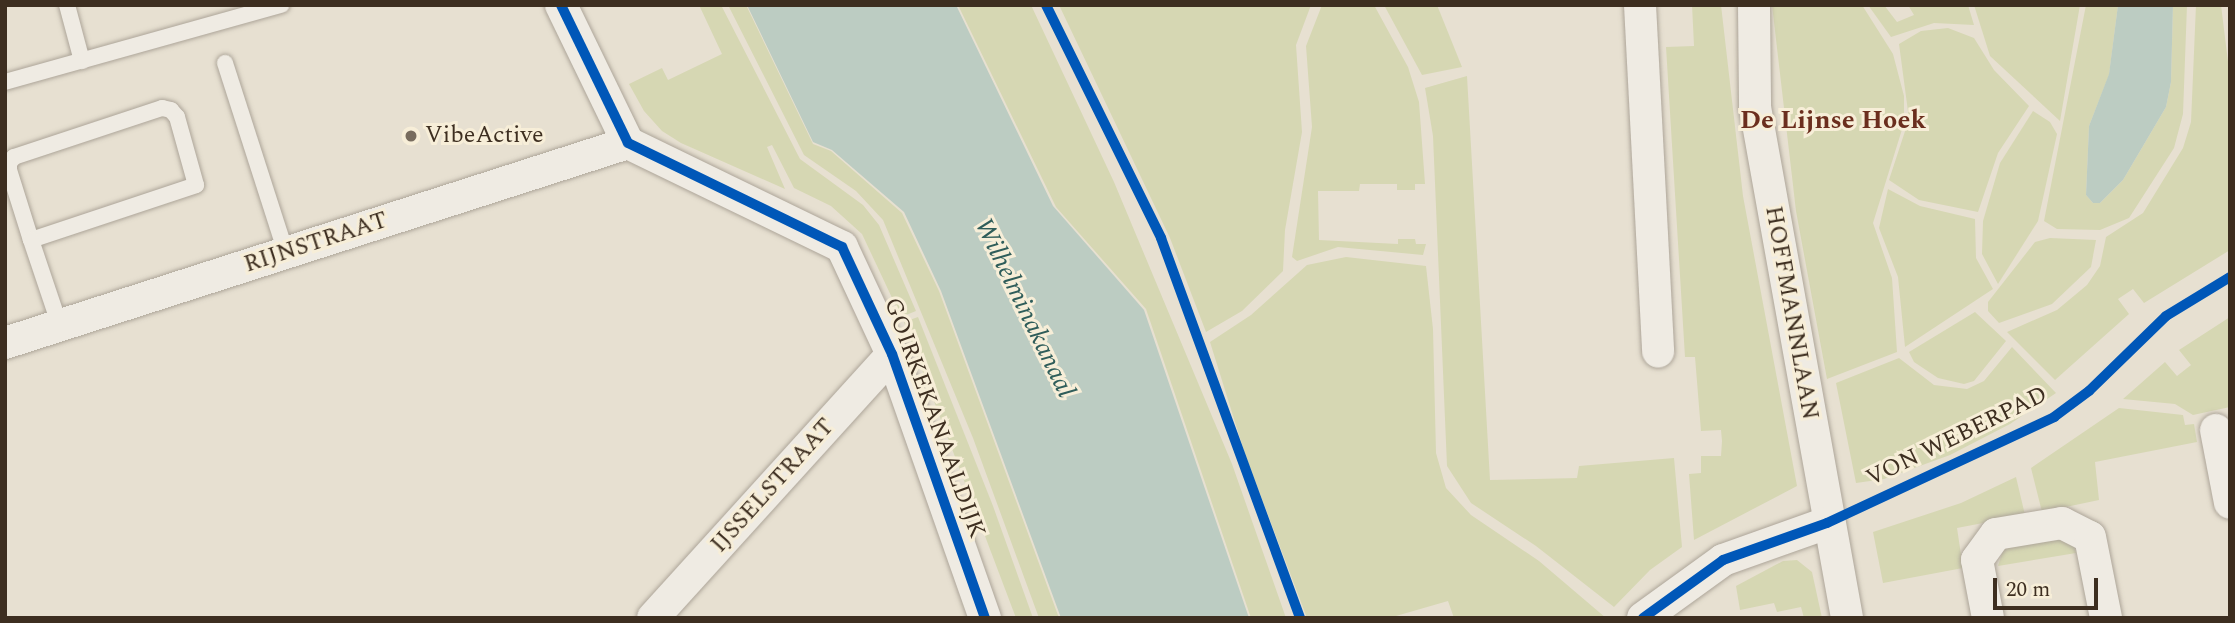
<!DOCTYPE html>
<html>
<head>
<meta charset="utf-8">
<style>
	body { margin:0 }
	#map { position:relative; width:2235px; height:623px; overflow:hidden; background:#e7e0d1; font-family:Spectral,serif }
	div>[style] { position:absolute }
	.green>* { inset:0; background:#d6d7b3 }
	.water>* { inset:0; background:#bcccc2 }
	.roads { filter:drop-shadow(0 0 2px #ada599) drop-shadow(0 0 2px #ada599) }
	.lane>* { height:16px; margin:-8px; padding:0 8px; transform-origin:8px; border-radius:8px; background:#efebe3 }
	.street>* { height:32px; margin:-16px; padding:0 16px; transform-origin:16px; border-radius:16px; background:#efebe3 }
	.cycleway>* { height:10px; margin:-5px; padding:0 5px; transform-origin:5px; border-radius:5px; background:#0057b8 }
	.dots>* { width:19px; height:19px; translate:-50% -50%; box-sizing:border-box; border:4px solid #f7eed8; border-radius:50% }
	span { translate:-50% -50%; white-space:nowrap; text-align:center; line-height:1.15; -webkit-text-stroke:6px #f7eed8; paint-order:stroke }
	.poi-label { font-size:24px; color:#3d2e20 }
	.left { translate:0 -50%; text-align:left }
	.street-label { font-size:24px; color:#3d2e20 }
	.neighbourhood-label { font-size:26px; color:#6b2e1e; font-weight:700 }
	.water-label { font-size:26px; color:#2f5d5a; font-style:italic }
	.frame { position:absolute; inset:0; border:7px solid #3d2e20; pointer-events:none }
	.scale { position:absolute; left:1993px; top:578px; width:105px; height:32px; box-sizing:border-box; border:4px solid #3d2e20; border-top:0; padding-left:9px; font-size:21px; line-height:24px; white-space:nowrap; color:#3d2e20; -webkit-text-stroke:5px #f7eed8; paint-order:stroke }
</style>
</head>
<body>
<div id="map">
	<div class="green">
		<i style="clip-path:polygon(699px 5px,721px 5px,800px 159px,863px 205px,879px 225px,916px 311px,901px 317px,862px 234px,831px 206px,794px 188px,772px 145px,767px 147px,785px 189px,681px 143px,662px 131px,644px 111px,629px 84px,662px 68px,668px 80px,722px 54px)"></i>
		<i style="clip-path:polygon(728px 5px,746px 5px,813px 144px,831px 151px,902px 213px,939px 291px,1059px 618px,1039px 618px,973px 438px,883px 220px,856px 191px,804px 155px)"></i>
		<i style="clip-path:polygon(958px 5px,1031px 5px,1114px 182px,1232px 464px,1286px 618px,1251px 618px,1146px 309px,1056px 207px)"></i>
		<i style="clip-path:polygon(1059px 5px,1311px 5px,1296px 45px,1302px 132px,1285px 230px,1283px 271px,1242px 311px,1206px 332px,1170px 238px)"></i>
		<i style="clip-path:polygon(1322px 5px,1374px 5px,1408px 67px,1419px 102px,1425px 184px,1415px 184px,1415px 190px,1397px 190px,1397px 184px,1360px 184px,1359px 191px,1318px 191px,1319px 240px,1398px 244px,1398px 239px,1415px 239px,1416px 244px,1426px 244px,1423px 255px,1338px 247px,1297px 261px,1292px 257px,1312px 127px,1306px 46px)"></i>
		<i style="clip-path:polygon(1384px 5px,1437px 5px,1462px 67px,1422px 75px)"></i>
		<i style="clip-path:polygon(1692px 5px,1721px 5px,1743px 196px,1797px 486px,1694px 540px,1689px 474px,1701px 473px,1701px 456px,1721px 456px,1722px 441px,1721px 430px,1701px 431px,1695px 357px,1685px 357px,1666px 47px,1694px 46px)"></i>
		<i style="clip-path:polygon(1772px 5px,1862px 5px,1893px 54px,1904px 96px,1904px 123px,1873px 223px,1892px 278px,1897px 352px,1827px 379px,1796px 211px)"></i>
		<i style="clip-path:polygon(1868px 5px,1884px 5px,1897px 22px,1914px 15px,1908px 5px,1968px 5px,1974px 25px,1934px 23px,1891px 37px)"></i>
		<i style="clip-path:polygon(1974px 5px,2080px 5px,2060px 121px,1990px 56px)"></i>
		<i style="clip-path:polygon(2086px 5px,2118px 5px,2109px 75px,2089px 126px,2086px 195px,2093px 203px,2100px 203px,2123px 180px,2166px 107px,2171px 82px,2173px 5px,2187px 5px,2183px 114px,2174px 148px,2129px 218px,2100px 230px,2057px 229px,2044px 221px)"></i>
		<i style="clip-path:polygon(2196px 5px,2221px 5px,2230px 78px,2230px 250px,2144px 303px,2133px 289px,2118px 299px,2129px 314px,2055px 380px,2007px 332px,2057px 310px,2087px 285px,2100px 266px,2106px 237px,2143px 213px,2183px 148px,2191px 122px)"></i>
		<i style="clip-path:polygon(1948px 28px,1974px 38px,1994px 70px,2029px 106px,1998px 153px,1978px 212px,1919px 200px,1889px 180px,1909px 119px,1899px 44px,1921px 31px)"></i>
		<i style="clip-path:polygon(1467px 76px,1490px 480px,1577px 478px,1579px 466px,1674px 458px,1682px 547px,1650px 570px,1614px 607px,1536px 546px,1471px 503px,1447px 466px,1433px 136px,1425px 88px)"></i>
		<i style="clip-path:polygon(2033px 111px,2050px 122px,2057px 134px,2038px 221px,1998px 284px,1982px 254px,1983px 221px,2000px 163px)"></i>
		<i style="clip-path:polygon(1888px 189px,1920px 206px,1975px 219px,1976px 258px,1993px 289px,1905px 347px,1898px 277px,1879px 228px)"></i>
		<i style="clip-path:polygon(2050px 238px,2096px 240px,2091px 267px,2052px 304px,1999px 323px,1988px 311px,1988px 302px,2035px 242px)"></i>
		<i style="clip-path:polygon(1346px 257px,1426px 266px,1433px 329px,1436px 453px,1446px 488px,1471px 515px,1539px 561px,1606px 618px,1454px 618px,1448px 601px,1389px 618px,1307px 618px,1245px 454px,1210px 342px,1251px 315px,1307px 265px)"></i>
		<i style="clip-path:polygon(1975px 312px,2006px 341px,1974px 381px,1964px 384px,1938px 378px,1914px 362px,1909px 352px)"></i>
		<i style="clip-path:polygon(918px 317px,993px 506px,1033px 618px,1016px 618px,904px 322px)"></i>
		<i style="clip-path:polygon(2230px 317px,2230px 407px,2193px 415px,2175px 404px,2123px 399px,2165px 362px,2177px 376px,2191px 365px,2179px 350px)"></i>
		<i style="clip-path:polygon(2012px 347px,2056px 393px,2010px 424px,1950px 455px,1884px 479px,1856px 483px,1836px 383px,1899px 358px,1934px 385px,1967px 389px,1984px 381px)"></i>
		<i style="clip-path:polygon(2119px 408px,2183px 415px,2185px 425px,2194px 424px,2197px 442px,2095px 462px,2099px 500px,2042px 512px,2031px 468px)"></i>
		<i style="clip-path:polygon(2016px 477px,2025px 515px,1957px 528px,1963px 568px,1883px 583px,1873px 532px,1961px 503px)"></i>
		<i style="clip-path:polygon(2056px 536px,2073px 543px,2076px 553px,1998px 566px,2004px 547px)"></i>
		<i style="clip-path:polygon(1797px 560px,1812px 572px,1822px 618px,1804px 618px,1801px 607px,1777px 612px,1774px 603px,1740px 610px,1736px 586px,1783px 561px)"></i>
	</div>
	<div class="water">
		<i style="clip-path:polygon(747px 5px,956px 5px,1053px 206px,1144px 310px,1249px 618px,1061px 618px,941px 291px,904px 212px,832px 150px,813px 142px)"></i>
		<i style="clip-path:polygon(2118px 5px,2173px 5px,2171px 82px,2166px 107px,2123px 180px,2100px 203px,2093px 203px,2086px 195px,2089px 126px,2109px 74px)"></i>
	</div>
	<div class="roads">
		<div class="lane">
			<i style="left:67px;top:5px;width:58px;rotate:75deg"></i>
			<i style="left:225px;top:63px;width:200px;rotate:72.2deg"></i>
			<i style="left:5px;top:82px;width:287px;rotate:-15.6deg"></i>
			<i style="left:31px;top:240px;width:174px;rotate:-18.4deg"></i>
			<i style="left:196px;top:185px;width:71px;rotate:-105.6deg"></i>
			<i style="left:177px;top:117px;width:9px;rotate:-131deg"></i>
			<i style="left:171px;top:110px;width:9px;rotate:-167deg"></i>
			<i style="left:162px;top:108px;width:156px;rotate:161.7deg"></i>
			<i style="left:14px;top:157px;width:8px;rotate:130deg"></i>
			<i style="left:9px;top:163px;width:7px;rotate:90deg"></i>
			<i style="left:9px;top:170px;width:73px;rotate:72.6deg"></i>
			<i style="left:31px;top:240px;width:91px;rotate:71.4deg"></i>
		</div>
		<div class="street">
			<i style="left:561px;top:5px;width:153px;rotate:64.1deg"></i>
			<i style="left:628px;top:143px;width:238px;rotate:25.9deg"></i>
			<i style="left:842px;top:247px;width:118px;rotate:65deg"></i>
			<i style="left:892px;top:354px;width:280px;rotate:70.6deg"></i>
			<i style="left:1640px;top:5px;width:347px;rotate:87deg"></i>
			<i style="left:1754px;top:5px;width:102px;rotate:89.4deg"></i>
			<i style="left:1755px;top:107px;width:519px;rotate:79.79deg"></i>
			<i style="left:5px;top:343px;width:654px;rotate:-17.8deg"></i>
			<i style="left:2216px;top:430px;width:74px;rotate:79.1deg"></i>
			<i style="left:653px;top:618px;width:356px;rotate:-47.8deg"></i>
			<i style="left:1643px;top:618px;width:99px;rotate:-35.9deg"></i>
			<i style="left:1723px;top:560px;width:110px;rotate:-19.6deg"></i>
			<i style="left:1988px;top:618px;width:59px;rotate:-100.7deg"></i>
			<i style="left:1977px;top:560px;width:32px;rotate:-54deg"></i>
			<i style="left:1996px;top:534px;width:67px;rotate:-9.5deg"></i>
			<i style="left:2062px;top:523px;width:31px;rotate:27deg"></i>
			<i style="left:2090px;top:537px;width:83px;rotate:78.8deg"></i>
		</div>
	</div>
	<div class="cycleway">
		<i style="left:561px;top:5px;width:153px;rotate:64.1deg"></i>
		<i style="left:628px;top:143px;width:238px;rotate:25.9deg"></i>
		<i style="left:842px;top:247px;width:118px;rotate:65deg"></i>
		<i style="left:892px;top:354px;width:280px;rotate:70.6deg"></i>
		<i style="left:1046px;top:5px;width:260px;rotate:63.7deg"></i>
		<i style="left:1161px;top:238px;width:405px;rotate:69.9deg"></i>
		<i style="left:1643px;top:618px;width:99px;rotate:-35.9deg"></i>
		<i style="left:1723px;top:560px;width:110px;rotate:-19.6deg"></i>
		<i style="left:1827px;top:523px;width:251px;rotate:-25deg"></i>
		<i style="left:2054px;top:417px;width:44px;rotate:-36.6deg"></i>
		<i style="left:2089px;top:391px;width:107px;rotate:-44.2deg"></i>
		<i style="left:2166px;top:316px;width:75px;rotate:-31.4deg"></i>
	</div>
	<div class="dots">
		<i style="left:411px;top:136px;background:#786c5e"></i>
	</div>
	<div class="poi-label">
		<span class="left" style="left:425px;top:136px">VibeActive</span>
	</div>
	<div class="street-label">
		<span style="left:316px;top:243px;rotate:-18deg">RIJNSTRAAT</span>
		<span style="left:1791px;top:313px;rotate:80deg">HOFFMANNLAAN</span>
		<span style="left:934px;top:418px;rotate:70deg">GOIRKEKANAALDIJK</span>
		<span style="left:1957px;top:437px;rotate:-26deg">VON WEBERPAD</span>
		<span style="left:773px;top:486px;rotate:-48deg">IJSSELSTRAAT</span>
	</div>
	<div class="neighbourhood-label">
		<span style="left:1833px;top:121px">De Lijnse Hoek</span>
	</div>
	<div class="water-label">
		<span style="left:1024px;top:308px;rotate:64deg">Wilhelminakanaal</span>
	</div>
	<div class="frame"></div>
	<div class="scale">20 m</div>
</div>
</body>
</html>
